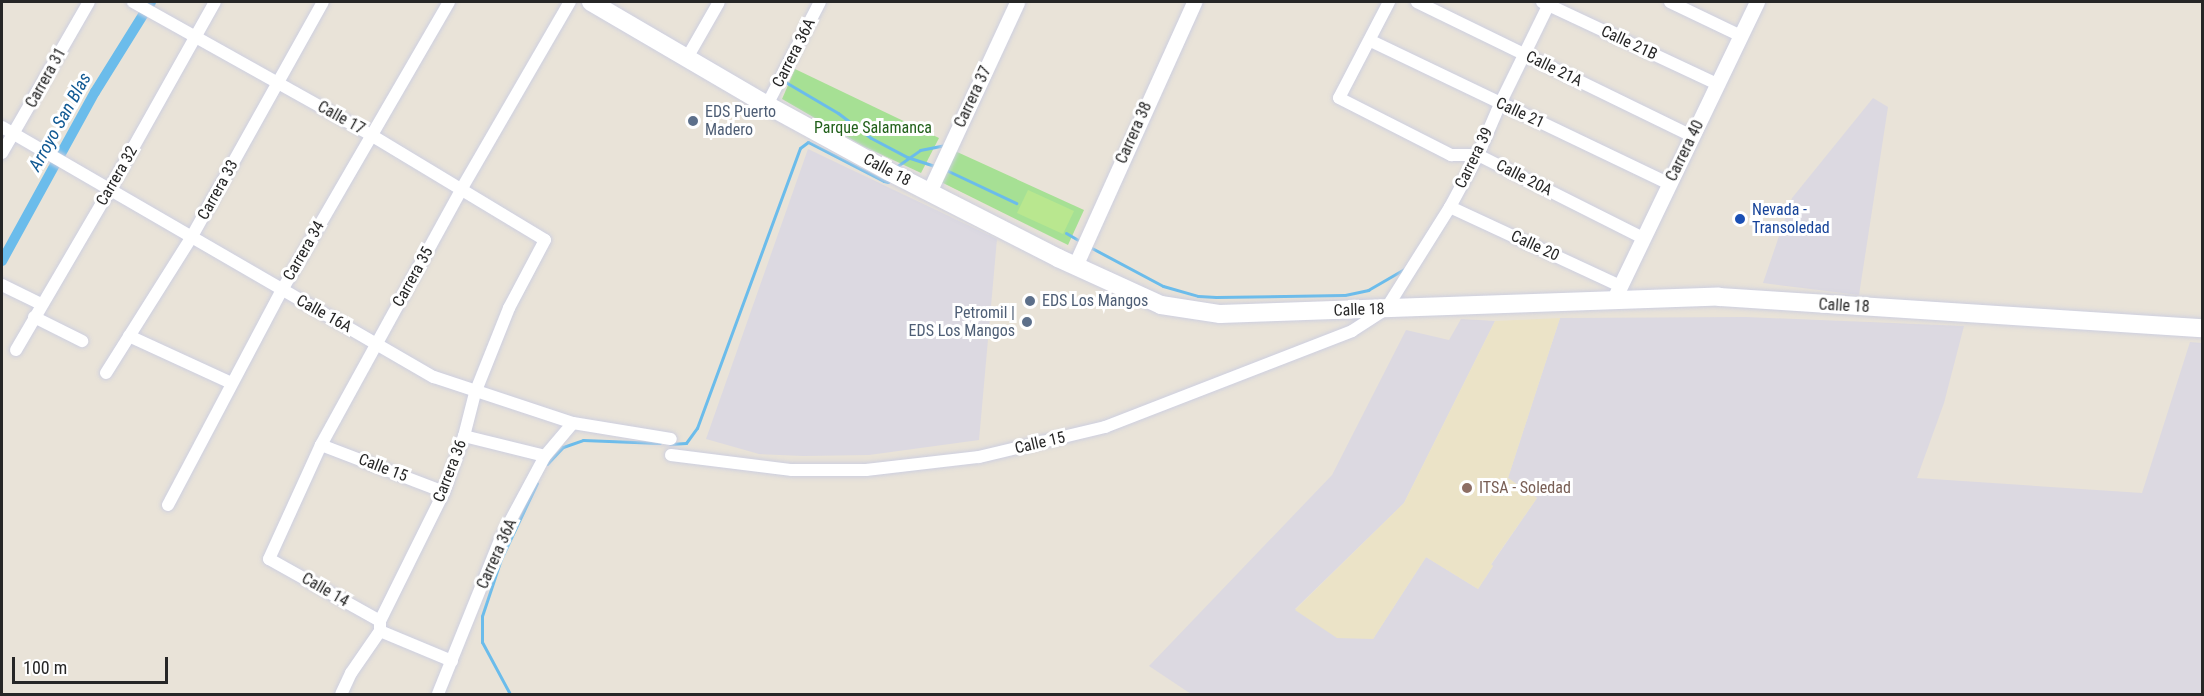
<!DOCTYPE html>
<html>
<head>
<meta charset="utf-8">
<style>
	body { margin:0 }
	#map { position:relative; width:2204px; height:696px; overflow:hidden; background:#e9e3d8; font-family:"Roboto Condensed",sans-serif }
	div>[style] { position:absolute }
	.industrial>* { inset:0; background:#dcd9e1 }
	.education>* { inset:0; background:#ebe3c7 }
	.green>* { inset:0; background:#a6e094 }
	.pitch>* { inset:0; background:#b9e78f }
	.stream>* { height:3px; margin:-1.5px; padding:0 1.5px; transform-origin:1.5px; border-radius:1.5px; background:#6bbceb }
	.canal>* { height:10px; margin:-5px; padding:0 5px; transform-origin:5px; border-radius:5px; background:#6bbceb }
	.roads { filter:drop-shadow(0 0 2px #cdcfe0) drop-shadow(0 0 2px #cdcfe0) }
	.minor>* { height:12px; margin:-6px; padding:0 6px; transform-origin:6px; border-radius:6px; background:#fff }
	.tertiary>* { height:15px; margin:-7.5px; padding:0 7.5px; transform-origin:7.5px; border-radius:7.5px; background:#fff }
	.secondary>* { height:18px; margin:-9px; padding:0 9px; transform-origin:9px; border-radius:9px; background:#fff }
	.dots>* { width:16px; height:16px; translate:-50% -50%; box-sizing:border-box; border:3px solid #fff; border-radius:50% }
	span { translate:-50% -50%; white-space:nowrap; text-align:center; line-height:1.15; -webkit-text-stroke:6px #fff; paint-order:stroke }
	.street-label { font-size:16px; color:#262626 }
	.service-label { font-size:16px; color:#4e5e75 }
	.left { translate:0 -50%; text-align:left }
	.right { translate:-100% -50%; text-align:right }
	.park-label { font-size:16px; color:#21601a }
	.transit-label { font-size:16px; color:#164399 }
	.education-label { font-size:16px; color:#785e54 }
	.water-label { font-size:18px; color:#0f5892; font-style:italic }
	.frame { position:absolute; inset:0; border:3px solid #262626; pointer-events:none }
	.scale { position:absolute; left:12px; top:657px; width:156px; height:27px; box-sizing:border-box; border:3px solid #262626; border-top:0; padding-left:8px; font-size:18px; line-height:21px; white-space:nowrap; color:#262626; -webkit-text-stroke:4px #fff; paint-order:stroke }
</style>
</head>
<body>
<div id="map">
	<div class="industrial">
		<i style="clip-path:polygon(1873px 98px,1888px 107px,1859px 295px,1763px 283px,1792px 198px)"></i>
		<i style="clip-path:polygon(808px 149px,997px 239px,979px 440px,869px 455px,803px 456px,759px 454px,706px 439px)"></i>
		<i style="clip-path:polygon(1746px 317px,1964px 326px,1944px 403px,1917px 478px,2142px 493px,2190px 342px,2202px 343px,2202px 694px,1191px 694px,1149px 666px,1332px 475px,1406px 330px,1449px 340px,1461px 319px,1495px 321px,1404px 503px,1295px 609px,1373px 639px,1426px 557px,1478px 589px,1493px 566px,1491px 565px,1537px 498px,1508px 478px,1560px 318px)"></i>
	</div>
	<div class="education">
		<i style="clip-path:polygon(1560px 318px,1508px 478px,1537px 498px,1491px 564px,1493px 566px,1478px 589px,1426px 557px,1373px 639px,1337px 638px,1295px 610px,1404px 503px,1495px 321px)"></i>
	</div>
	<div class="green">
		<i style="clip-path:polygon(795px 69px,939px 138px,921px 173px,863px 146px,782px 99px)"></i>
		<i style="clip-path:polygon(955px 151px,1084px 210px,1068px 245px,941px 182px)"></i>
	</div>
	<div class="pitch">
		<i style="clip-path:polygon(1028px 190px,1074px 211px,1063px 234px,1017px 213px)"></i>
	</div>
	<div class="stream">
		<i style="left:782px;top:80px;width:65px;rotate:30.5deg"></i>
		<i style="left:838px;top:113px;width:41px;rotate:37.1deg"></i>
		<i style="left:871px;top:138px;width:41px;rotate:27.8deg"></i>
		<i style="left:907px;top:157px;width:29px;rotate:18deg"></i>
		<i style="left:896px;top:167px;width:29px;rotate:-35deg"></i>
		<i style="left:920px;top:150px;width:26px;rotate:-11deg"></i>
		<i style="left:944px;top:169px;width:80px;rotate:25.3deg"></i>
		<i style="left:1066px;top:233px;width:16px;rotate:30deg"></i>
		<i style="left:1088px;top:246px;width:85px;rotate:28.1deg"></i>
		<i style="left:1163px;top:286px;width:36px;rotate:16deg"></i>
		<i style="left:1198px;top:296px;width:18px;rotate:3deg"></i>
		<i style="left:1216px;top:297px;width:129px;rotate:-0.9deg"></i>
		<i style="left:1345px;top:295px;width:24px;rotate:-12deg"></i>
		<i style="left:1368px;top:290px;width:44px;rotate:-30.1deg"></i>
		<i style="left:670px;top:444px;width:16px;rotate:-4deg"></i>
		<i style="left:686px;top:443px;width:19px;rotate:-54deg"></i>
		<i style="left:697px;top:428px;width:298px;rotate:-69.8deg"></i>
		<i style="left:800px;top:148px;width:10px;rotate:-37deg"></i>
		<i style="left:808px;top:142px;width:85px;rotate:27.2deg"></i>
		<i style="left:884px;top:181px;width:4px;rotate:14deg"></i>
		<i style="left:888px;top:182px;width:4px;rotate:-45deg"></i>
		<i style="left:547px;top:464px;width:23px;rotate:-47deg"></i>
		<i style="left:563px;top:447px;width:21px;rotate:-19deg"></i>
		<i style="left:583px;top:440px;width:77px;rotate:2.2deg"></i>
		<i style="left:510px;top:694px;width:59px;rotate:-118.3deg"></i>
		<i style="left:482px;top:642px;width:26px;rotate:-90deg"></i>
		<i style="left:482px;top:616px;width:60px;rotate:-71.6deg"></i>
		<i style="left:501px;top:559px;width:84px;rotate:-64.7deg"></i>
	</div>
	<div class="canal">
		<i style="left:2px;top:261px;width:193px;rotate:-61.2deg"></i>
		<i style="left:95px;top:92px;width:106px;rotate:-58.1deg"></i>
	</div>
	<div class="roads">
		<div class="minor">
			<i style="left:133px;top:2px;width:273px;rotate:29.2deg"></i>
			<i style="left:371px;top:135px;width:203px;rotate:31.1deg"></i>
			<i style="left:545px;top:240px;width:77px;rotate:117.9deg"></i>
			<i style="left:509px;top:308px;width:92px;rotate:111.8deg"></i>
			<i style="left:475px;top:393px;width:44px;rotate:104.3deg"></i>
			<i style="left:464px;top:436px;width:59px;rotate:109.7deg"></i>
			<i style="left:444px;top:492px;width:144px;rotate:116.4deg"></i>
			<i style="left:380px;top:621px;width:10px;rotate:90deg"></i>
			<i style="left:380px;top:631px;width:51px;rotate:124.6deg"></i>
			<i style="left:351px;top:673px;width:23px;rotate:115deg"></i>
			<i style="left:1389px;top:2px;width:108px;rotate:117.5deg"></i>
			<i style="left:1339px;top:98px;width:126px;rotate:27deg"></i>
			<i style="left:1451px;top:155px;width:27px"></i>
			<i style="left:1478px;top:155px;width:185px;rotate:26.7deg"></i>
			<i style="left:1417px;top:2px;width:306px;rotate:26deg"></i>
			<i style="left:1542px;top:2px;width:193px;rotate:25.1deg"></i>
			<i style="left:1670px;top:2px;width:79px;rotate:25.6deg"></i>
			<i style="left:1371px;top:41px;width:331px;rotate:25.6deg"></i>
			<i style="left:687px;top:58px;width:64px;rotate:-60.3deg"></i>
			<i style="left:767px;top:105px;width:116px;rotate:-62.8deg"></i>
			<i style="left:2px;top:127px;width:499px;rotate:30.1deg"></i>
			<i style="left:434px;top:377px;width:146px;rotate:18.3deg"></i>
			<i style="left:573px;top:423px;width:99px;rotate:9.3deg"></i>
			<i style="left:2px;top:153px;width:174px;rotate:-60.1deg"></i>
			<i style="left:1450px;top:207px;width:187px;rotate:24.9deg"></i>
			<i style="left:2px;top:285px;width:43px;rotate:26deg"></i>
			<i style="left:34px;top:317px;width:54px;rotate:26.6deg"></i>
			<i style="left:129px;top:336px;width:112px;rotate:24.7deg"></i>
			<i style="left:16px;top:350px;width:186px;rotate:-59.7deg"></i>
			<i style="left:110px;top:189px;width:214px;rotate:-60.7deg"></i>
			<i style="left:106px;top:373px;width:160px;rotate:-57.8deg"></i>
			<i style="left:191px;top:238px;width:270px;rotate:-60.8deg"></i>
			<i style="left:464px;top:436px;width:83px;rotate:13.9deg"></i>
			<i style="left:321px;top:445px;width:132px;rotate:20.9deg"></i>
			<i style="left:671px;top:455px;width:122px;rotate:7.1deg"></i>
			<i style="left:792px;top:470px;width:74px"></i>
			<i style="left:866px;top:470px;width:114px;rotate:-6.6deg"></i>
			<i style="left:979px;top:457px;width:130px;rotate:-13.4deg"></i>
			<i style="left:1105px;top:427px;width:265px;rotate:-21.2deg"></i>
			<i style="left:1352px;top:331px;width:40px;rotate:-32.9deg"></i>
			<i style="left:1386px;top:309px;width:120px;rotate:-57.9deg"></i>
			<i style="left:1450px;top:207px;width:59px;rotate:-61.7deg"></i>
			<i style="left:1478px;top:155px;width:56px;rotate:-66.7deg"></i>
			<i style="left:1500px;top:104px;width:114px;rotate:-63.9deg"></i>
			<i style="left:168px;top:505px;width:243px;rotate:-62.1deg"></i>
			<i style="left:282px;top:290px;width:333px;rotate:-59.9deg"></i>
			<i style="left:380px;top:621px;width:127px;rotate:-150.8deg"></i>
			<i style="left:269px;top:559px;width:125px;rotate:-65.5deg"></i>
			<i style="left:321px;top:445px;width:293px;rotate:-61.2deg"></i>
			<i style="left:462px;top:188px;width:215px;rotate:-59.9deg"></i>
			<i style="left:380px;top:631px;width:78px;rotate:22.6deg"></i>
			<i style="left:438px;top:694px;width:166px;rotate:-68.1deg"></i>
			<i style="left:500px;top:540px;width:95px;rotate:-61.8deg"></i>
			<i style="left:545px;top:456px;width:43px;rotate:-49.7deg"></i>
		</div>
		<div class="tertiary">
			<i style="left:929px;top:192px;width:209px;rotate:-65.1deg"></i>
			<i style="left:1075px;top:266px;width:290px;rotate:-65.7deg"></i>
			<i style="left:1613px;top:301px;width:332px;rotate:-64.3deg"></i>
		</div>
		<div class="secondary">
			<i style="left:591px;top:2px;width:204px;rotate:30.3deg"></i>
			<i style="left:767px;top:105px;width:138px;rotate:28.6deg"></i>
			<i style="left:888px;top:171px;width:191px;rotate:27.1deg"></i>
			<i style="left:1058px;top:258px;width:113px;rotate:24.5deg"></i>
			<i style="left:1161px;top:305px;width:60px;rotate:8.7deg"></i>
			<i style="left:1220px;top:314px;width:499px;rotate:-2deg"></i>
			<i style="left:1719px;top:297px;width:484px;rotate:3.7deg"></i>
		</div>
	</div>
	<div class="dots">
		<i style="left:693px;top:121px;background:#5c6f8a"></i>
		<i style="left:1740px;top:219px;background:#1a4fb4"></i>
		<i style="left:1030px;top:301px;background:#5c6f8a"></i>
		<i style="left:1027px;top:322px;background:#5c6f8a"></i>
		<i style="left:1467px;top:488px;background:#8d6e63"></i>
	</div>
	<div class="street-label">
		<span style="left:1629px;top:43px;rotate:25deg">Calle 21B</span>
		<span style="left:794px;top:53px;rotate:-63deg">Carrera 36A</span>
		<span style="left:1554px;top:69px;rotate:26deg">Calle 21A</span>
		<span style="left:46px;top:78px;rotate:-61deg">Carrera 31</span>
		<span style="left:973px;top:97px;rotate:-65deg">Carrera 37</span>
		<span style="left:1520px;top:113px;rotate:25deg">Calle 21</span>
		<span style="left:341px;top:118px;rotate:29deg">Calle 17</span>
		<span style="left:1134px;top:133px;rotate:-66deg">Carrera 38</span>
		<span style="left:1685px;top:151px;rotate:-64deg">Carrera 40</span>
		<span style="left:1474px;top:158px;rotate:-64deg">Carrera 39</span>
		<span style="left:887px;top:170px;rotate:28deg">Calle 18</span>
		<span style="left:117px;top:176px;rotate:-60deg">Carrera 32</span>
		<span style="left:1524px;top:178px;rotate:27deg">Calle 20A</span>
		<span style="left:218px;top:190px;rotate:-61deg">Carrera 33</span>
		<span style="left:1535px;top:246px;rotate:25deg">Calle 20</span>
		<span style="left:304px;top:251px;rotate:-60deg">Carrera 34</span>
		<span style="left:413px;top:277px;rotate:-61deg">Carrera 35</span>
		<span style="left:1844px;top:306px;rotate:3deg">Calle 18</span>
		<span style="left:1359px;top:310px;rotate:-2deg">Calle 18</span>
		<span style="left:324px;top:314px;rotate:29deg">Calle 16A</span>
		<span style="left:1040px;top:443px;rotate:-13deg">Calle 15</span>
		<span style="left:383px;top:468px;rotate:21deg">Calle 15</span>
		<span style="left:450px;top:471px;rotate:-69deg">Carrera 36</span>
		<span style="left:497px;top:554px;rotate:-66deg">Carrera 36A</span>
		<span style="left:325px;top:590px;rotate:30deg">Calle 14</span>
	</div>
	<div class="service-label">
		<span class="left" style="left:705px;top:121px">EDS Puerto<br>Madero</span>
		<span class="left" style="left:1042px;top:301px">EDS Los Mangos</span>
		<span class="right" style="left:1015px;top:322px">Petromil |<br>EDS Los Mangos</span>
	</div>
	<div class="park-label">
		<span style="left:873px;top:128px">Parque Salamanca</span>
	</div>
	<div class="transit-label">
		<span class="left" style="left:1752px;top:219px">Nevada -<br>Transoledad</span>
	</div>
	<div class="education-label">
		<span class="left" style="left:1479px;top:488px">ITSA - Soledad</span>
	</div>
	<div class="water-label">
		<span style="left:60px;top:122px;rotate:-61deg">Arroyo San Blas</span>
	</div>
	<div class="frame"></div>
	<div class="scale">100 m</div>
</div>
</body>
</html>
